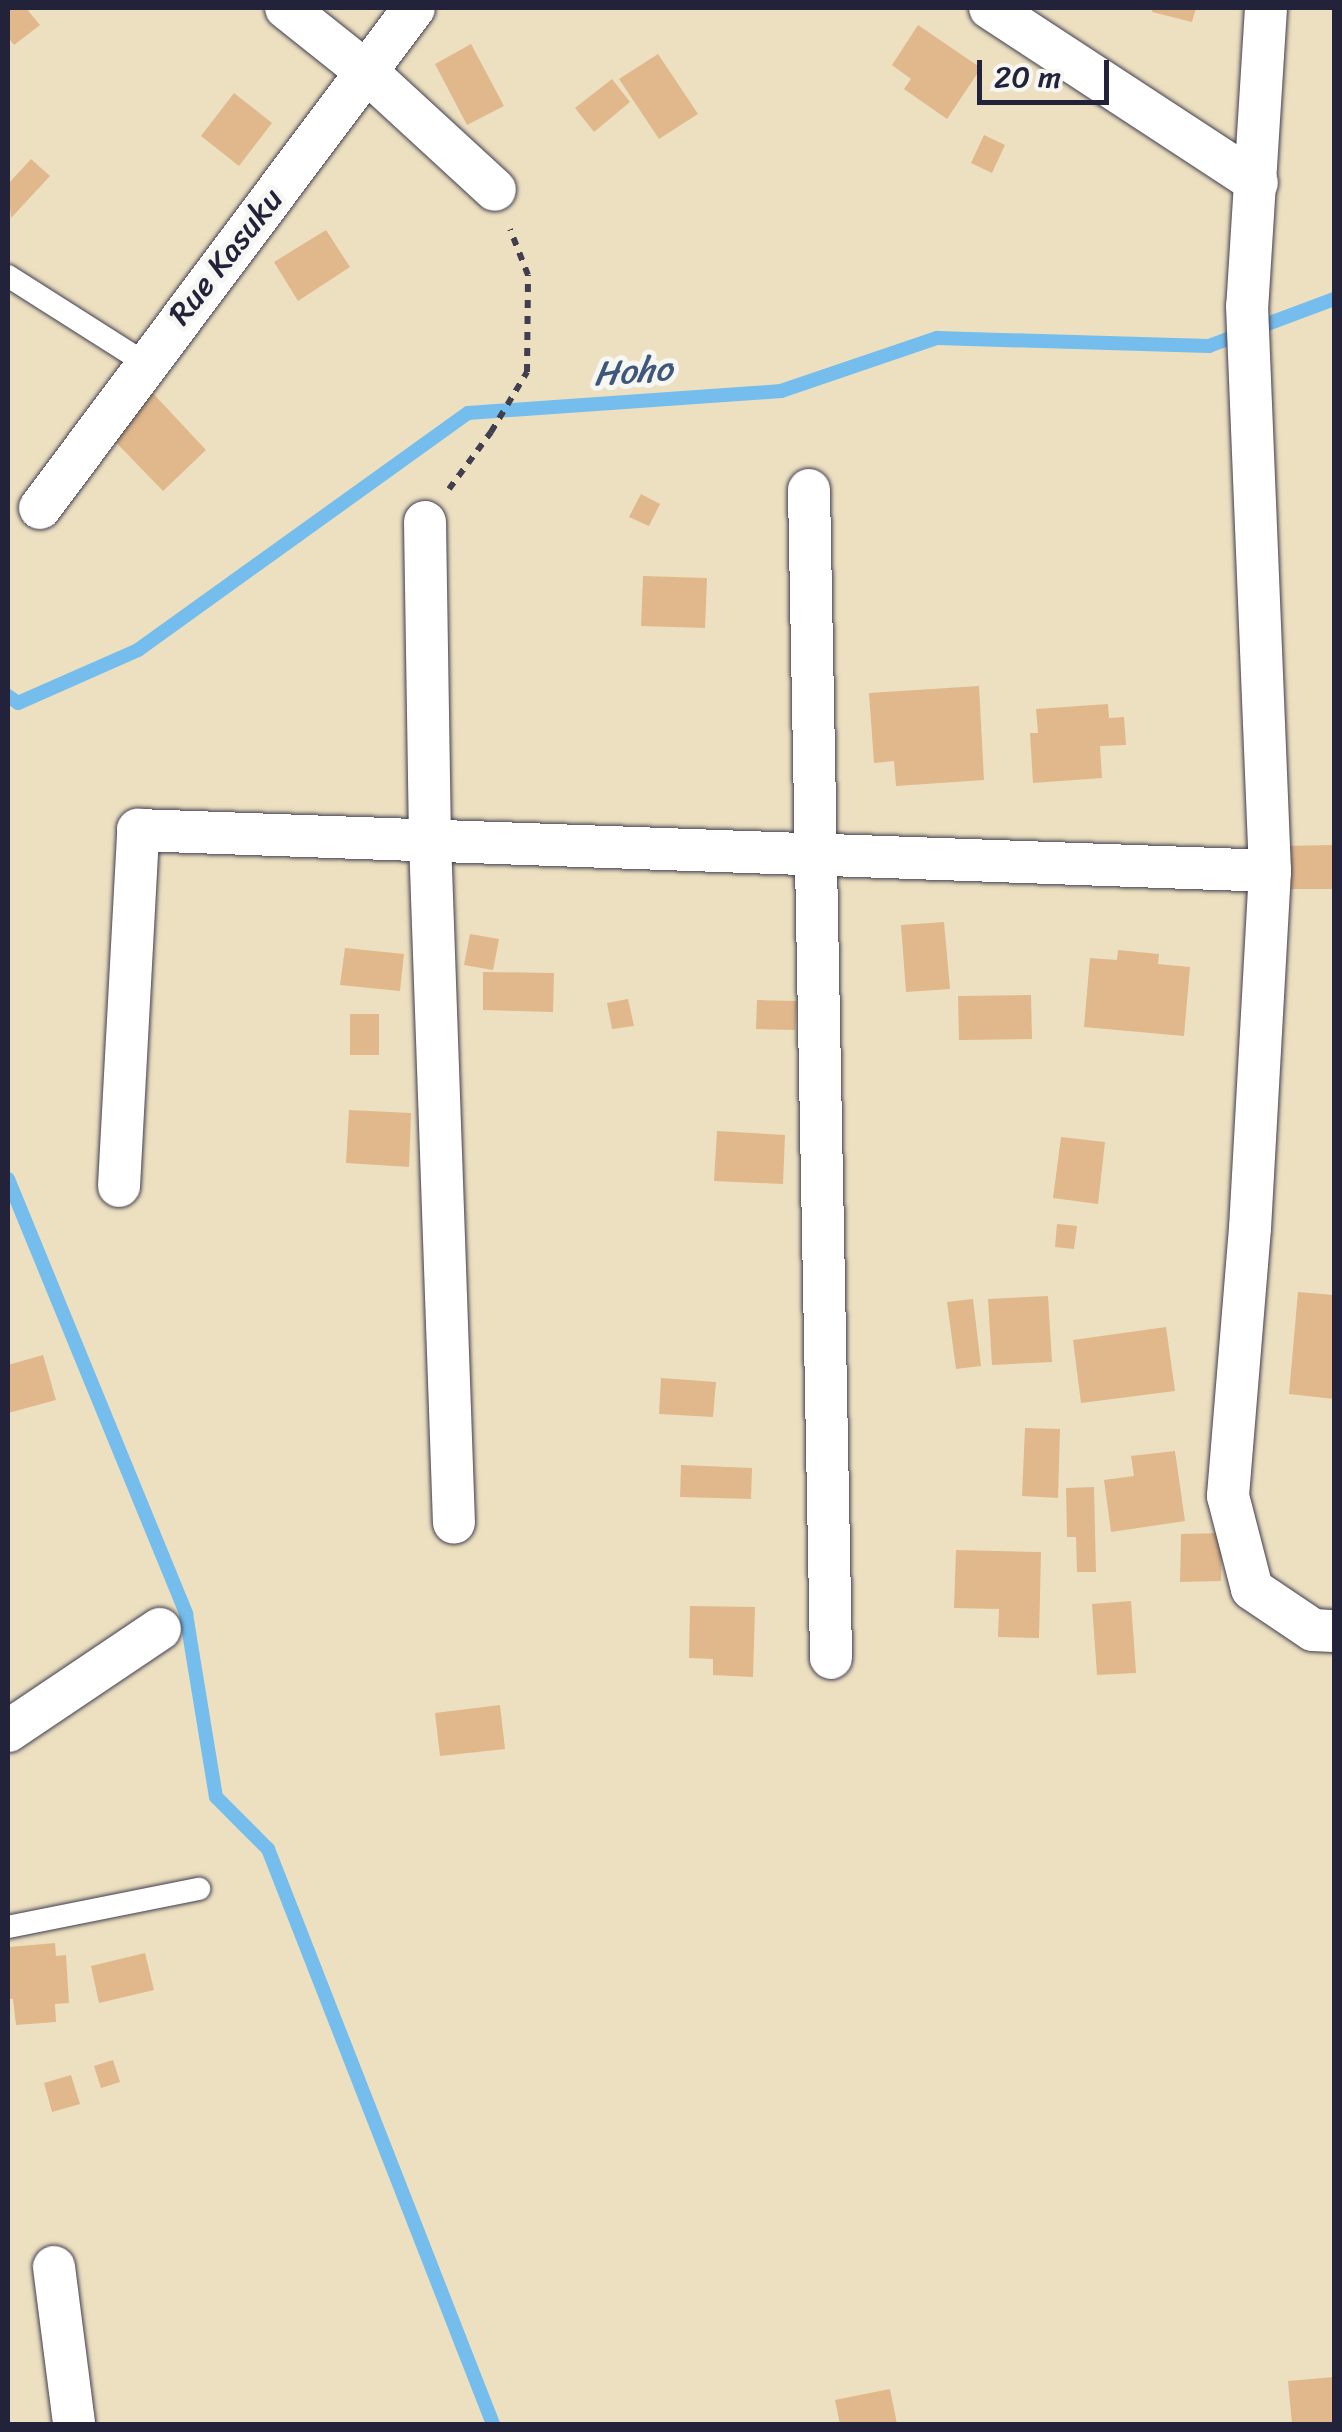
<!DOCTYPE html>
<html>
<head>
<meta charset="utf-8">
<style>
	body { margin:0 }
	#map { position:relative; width:1342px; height:2432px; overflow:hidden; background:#ede0c0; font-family:Sriracha,sans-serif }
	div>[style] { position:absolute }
	.stream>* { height:14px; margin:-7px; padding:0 7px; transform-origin:7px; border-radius:7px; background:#74bded }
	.building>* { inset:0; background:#e0b88c }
	.path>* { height:6px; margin-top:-3px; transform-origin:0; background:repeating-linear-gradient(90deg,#403e4f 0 8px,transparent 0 16px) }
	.roads { filter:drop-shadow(0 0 2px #403e4f) drop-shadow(0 0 2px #403e4f) }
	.service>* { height:22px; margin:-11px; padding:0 11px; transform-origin:11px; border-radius:11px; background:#fff }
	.minor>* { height:42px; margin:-21px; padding:0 21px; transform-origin:21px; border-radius:21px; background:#fff }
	span { translate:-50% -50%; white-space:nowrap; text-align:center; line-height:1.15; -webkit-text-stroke:10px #f6f6f2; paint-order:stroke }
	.street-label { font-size:32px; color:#22223b }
	.water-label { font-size:35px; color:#3f5879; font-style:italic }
	.frame { position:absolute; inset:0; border:10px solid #22223b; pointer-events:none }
	.scale { position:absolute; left:977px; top:60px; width:132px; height:45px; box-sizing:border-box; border:5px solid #22223b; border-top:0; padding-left:12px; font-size:30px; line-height:35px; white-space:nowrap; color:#22223b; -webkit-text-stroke:8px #f6f6f2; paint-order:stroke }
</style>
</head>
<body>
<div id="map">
	<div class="stream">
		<i style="left:8px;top:696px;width:12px;rotate:35deg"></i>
		<i style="left:18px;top:703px;width:131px;rotate:-23.8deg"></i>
		<i style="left:138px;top:650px;width:406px;rotate:-35.7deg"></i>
		<i style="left:468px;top:413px;width:314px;rotate:-4deg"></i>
		<i style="left:781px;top:391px;width:165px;rotate:-18.8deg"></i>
		<i style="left:937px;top:338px;width:272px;rotate:1.7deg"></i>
		<i style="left:1209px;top:346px;width:134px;rotate:-20.6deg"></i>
		<i style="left:8px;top:1179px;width:470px;rotate:67.7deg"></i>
		<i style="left:186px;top:1614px;width:185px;rotate:80.7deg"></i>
		<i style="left:216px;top:1797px;width:74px;rotate:45deg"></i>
		<i style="left:268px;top:1849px;width:617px;rotate:68.63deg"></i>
	</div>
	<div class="building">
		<i style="clip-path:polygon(8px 8px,26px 8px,40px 25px,14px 45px,8px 37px)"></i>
		<i style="clip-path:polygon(1153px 8px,1196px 8px,1192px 22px,1152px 12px)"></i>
		<i style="clip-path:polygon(918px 25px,981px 68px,947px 119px,904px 89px,911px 79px,892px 65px)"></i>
		<i style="clip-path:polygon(471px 44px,504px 106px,467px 125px,435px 64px)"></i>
		<i style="clip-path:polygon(658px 54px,698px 114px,659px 139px,619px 79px)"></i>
		<i style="clip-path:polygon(612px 79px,630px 102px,594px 132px,575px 108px)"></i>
		<i style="clip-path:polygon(234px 93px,272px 123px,239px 166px,201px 136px)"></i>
		<i style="clip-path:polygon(984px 135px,1005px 145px,992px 173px,971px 163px)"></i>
		<i style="clip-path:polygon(31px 159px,50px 176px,11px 218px,8px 184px)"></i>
		<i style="clip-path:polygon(326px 230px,350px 267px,298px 301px,274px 262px)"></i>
		<i style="clip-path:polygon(147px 387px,206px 450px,163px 491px,103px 429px)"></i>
		<i style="clip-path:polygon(641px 494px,660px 504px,649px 526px,629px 517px)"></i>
		<i style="clip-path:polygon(643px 576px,707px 578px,705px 628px,641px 626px)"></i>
		<i style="clip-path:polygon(979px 686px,984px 780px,896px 786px,894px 761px,874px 763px,869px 693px)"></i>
		<i style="clip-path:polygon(1108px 704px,1109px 718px,1124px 717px,1126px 745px,1100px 746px,1102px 778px,1033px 783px,1030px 733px,1038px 733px,1036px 709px)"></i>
		<i style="clip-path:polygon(1334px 845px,1334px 889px,1283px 889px,1282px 846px)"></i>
		<i style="clip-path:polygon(944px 922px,950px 989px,906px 992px,901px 925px)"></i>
		<i style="clip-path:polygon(470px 934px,499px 939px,493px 970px,464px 965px)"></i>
		<i style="clip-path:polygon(345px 948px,404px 954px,400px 991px,340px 985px)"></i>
		<i style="clip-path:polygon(1118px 950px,1159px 954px,1158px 964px,1190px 967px,1184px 1036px,1084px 1027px,1090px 958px,1117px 960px)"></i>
		<i style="clip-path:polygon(483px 972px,554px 973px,553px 1012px,483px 1010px)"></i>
		<i style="clip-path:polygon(1031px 995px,1032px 1039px,959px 1040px,958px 996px)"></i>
		<i style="clip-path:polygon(628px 999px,634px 1026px,612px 1029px,607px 1003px)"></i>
		<i style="clip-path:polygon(757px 1000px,797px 1001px,795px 1030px,756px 1029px)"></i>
		<i style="clip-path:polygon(350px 1014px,379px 1014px,379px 1055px,350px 1055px)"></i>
		<i style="clip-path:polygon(349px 1110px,411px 1113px,409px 1167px,346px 1163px)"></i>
		<i style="clip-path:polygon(717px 1131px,785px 1135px,783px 1184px,714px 1181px)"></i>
		<i style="clip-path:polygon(1061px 1137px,1105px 1142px,1098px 1204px,1053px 1198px)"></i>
		<i style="clip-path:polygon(1057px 1224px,1077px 1226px,1074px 1249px,1055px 1247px)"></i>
		<i style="clip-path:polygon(1298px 1292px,1334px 1295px,1334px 1399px,1289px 1394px)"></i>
		<i style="clip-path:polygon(1048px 1296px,1052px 1362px,992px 1365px,988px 1299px)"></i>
		<i style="clip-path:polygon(973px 1299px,981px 1366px,956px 1369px,947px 1302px)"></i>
		<i style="clip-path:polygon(1166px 1327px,1175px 1391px,1081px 1403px,1073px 1340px)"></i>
		<i style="clip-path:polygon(43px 1355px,56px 1400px,8px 1413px,8px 1365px)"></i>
		<i style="clip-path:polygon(661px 1378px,716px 1382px,713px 1417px,659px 1414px)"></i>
		<i style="clip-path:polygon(1025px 1428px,1060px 1429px,1058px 1498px,1022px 1496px)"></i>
		<i style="clip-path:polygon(1175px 1451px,1185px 1521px,1111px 1532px,1104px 1480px,1134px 1476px,1131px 1456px)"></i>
		<i style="clip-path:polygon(681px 1465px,752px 1468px,751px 1499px,680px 1497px)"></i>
		<i style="clip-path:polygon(1094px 1487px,1096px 1572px,1077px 1572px,1076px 1537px,1067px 1537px,1066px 1488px)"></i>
		<i style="clip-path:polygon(1222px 1533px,1221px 1581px,1180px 1582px,1181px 1534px)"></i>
		<i style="clip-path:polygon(956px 1550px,1041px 1552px,1039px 1638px,998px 1637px,999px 1609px,954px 1608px)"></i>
		<i style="clip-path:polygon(1131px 1601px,1136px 1673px,1097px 1675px,1092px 1604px)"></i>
		<i style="clip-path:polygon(690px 1606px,755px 1607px,753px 1677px,713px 1675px,713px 1659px,689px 1658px)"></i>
		<i style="clip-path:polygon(500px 1705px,505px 1749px,440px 1756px,435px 1713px)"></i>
		<i style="clip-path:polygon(55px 1943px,56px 1956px,66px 1955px,69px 2003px,55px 2004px,56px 2022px,16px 2025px,13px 1999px,8px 1999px,9px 1947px)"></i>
		<i style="clip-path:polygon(145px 1953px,154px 1990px,99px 2003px,91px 1966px)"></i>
		<i style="clip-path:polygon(113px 2060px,120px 2082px,101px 2088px,94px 2066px)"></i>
		<i style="clip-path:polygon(71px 2075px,80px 2104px,52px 2112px,44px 2083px)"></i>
		<i style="clip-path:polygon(1334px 2377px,1334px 2424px,1292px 2424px,1288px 2381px)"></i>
		<i style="clip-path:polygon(890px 2389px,897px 2424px,840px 2424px,835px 2400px)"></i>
	</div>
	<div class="path">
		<i style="left:449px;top:489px;width:71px;rotate:-53.6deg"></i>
		<i style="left:491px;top:432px;width:70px;rotate:-59deg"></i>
		<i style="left:527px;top:372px;width:97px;rotate:-89.4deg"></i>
		<i style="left:528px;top:275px;width:49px;rotate:-111.4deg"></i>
	</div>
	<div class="roads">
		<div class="service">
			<i style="left:8px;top:276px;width:162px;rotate:32.4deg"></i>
			<i style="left:8px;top:1927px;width:195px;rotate:-11.3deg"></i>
		</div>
		<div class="minor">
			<i style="left:286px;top:8px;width:106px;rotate:38.5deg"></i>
			<i style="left:369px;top:74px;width:171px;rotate:42.6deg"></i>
			<i style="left:990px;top:8px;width:319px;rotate:33.2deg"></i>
			<i style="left:1266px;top:8px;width:299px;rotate:93.6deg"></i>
			<i style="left:1247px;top:306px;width:565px;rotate:87.67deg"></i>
			<i style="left:1270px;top:871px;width:358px;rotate:93.2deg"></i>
			<i style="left:1250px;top:1228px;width:269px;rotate:94.7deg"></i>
			<i style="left:1228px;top:1496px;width:96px;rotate:75.5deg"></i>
			<i style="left:1252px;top:1589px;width:73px;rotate:33.9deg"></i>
			<i style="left:1313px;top:1630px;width:21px;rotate:3deg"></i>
			<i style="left:809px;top:490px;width:1168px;rotate:88.92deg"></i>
			<i style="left:40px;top:508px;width:624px;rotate:-53.2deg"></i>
			<i style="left:425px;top:522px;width:318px;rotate:89.1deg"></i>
			<i style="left:430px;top:840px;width:683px;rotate:87.99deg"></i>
			<i style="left:119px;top:1186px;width:357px;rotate:-86.9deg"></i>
			<i style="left:138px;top:830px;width:1133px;rotate:2.07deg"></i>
			<i style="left:8px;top:1731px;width:183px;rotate:-33.9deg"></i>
			<i style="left:54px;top:2267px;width:158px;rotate:82.7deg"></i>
		</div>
	</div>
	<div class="street-label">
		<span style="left:226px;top:257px;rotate:-52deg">Rue Kasuku</span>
	</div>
	<div class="water-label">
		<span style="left:633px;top:371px;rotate:-4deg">Hoho</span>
	</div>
	<div class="frame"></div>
	<div class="scale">20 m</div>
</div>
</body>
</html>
